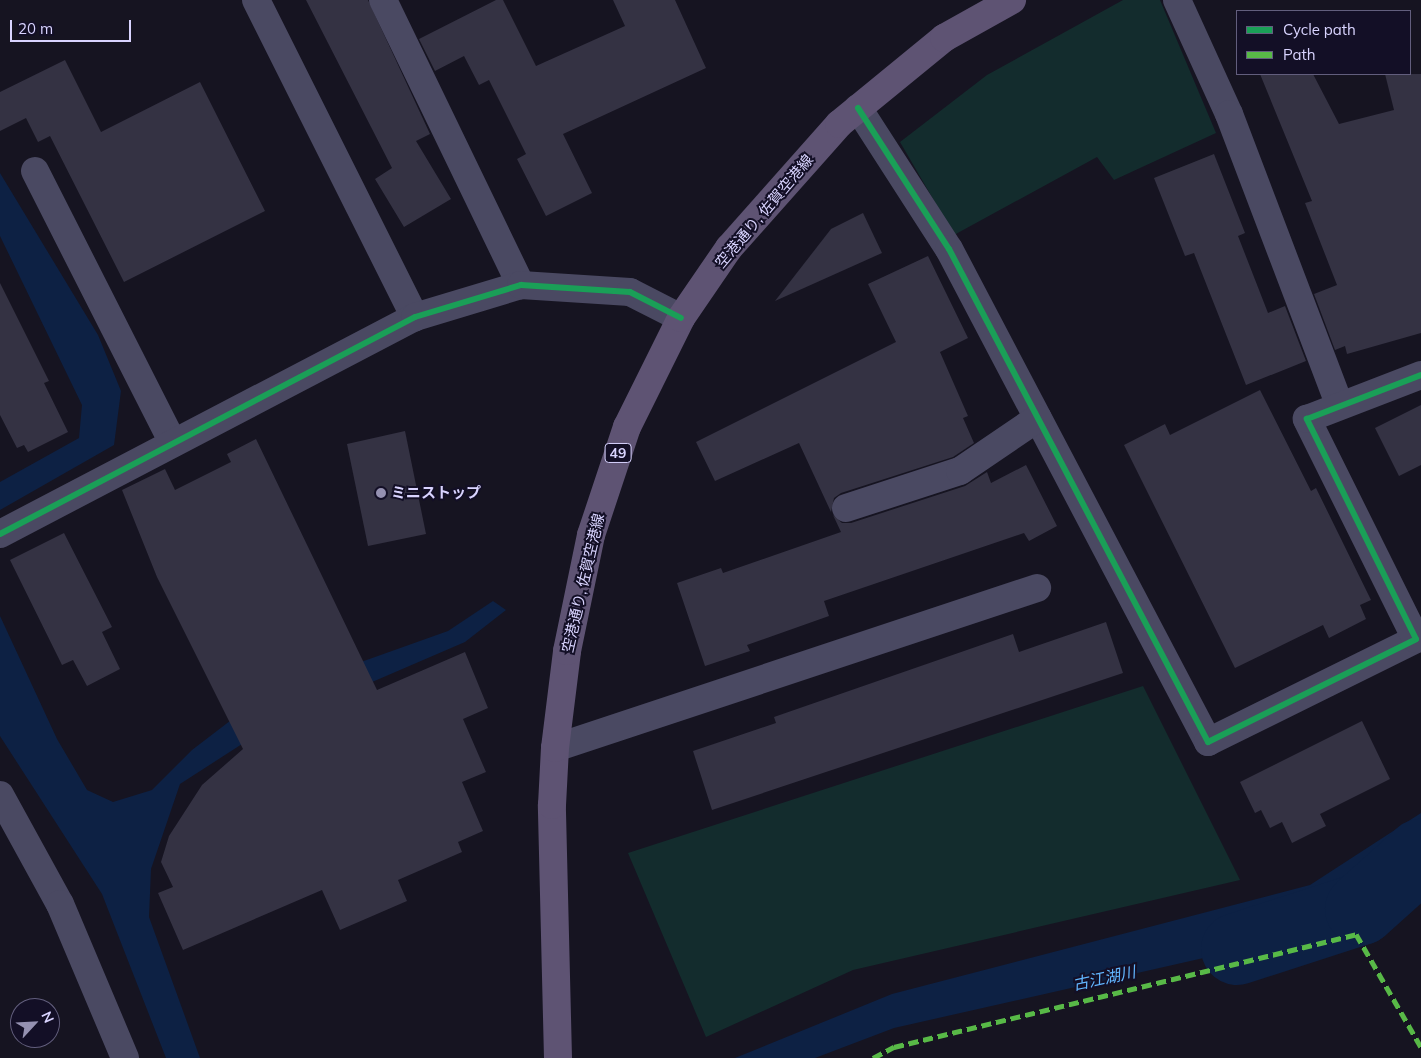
<!DOCTYPE html>
<html>
<head>
<meta charset="utf-8">
<style>
	body { margin:0 }
	#map { position:relative; width:1421px; height:1058px; overflow:hidden; background:#161421; font-family:Mulish,"Noto Sans JP",sans-serif }
	div>[style] { position:absolute }
	.green>* { inset:0; background:#132c2d }
	.water>* { inset:0; background:#0d2144 }
	.river>* { height:72px; margin:-36px; padding:0 36px; transform-origin:36px; border-radius:36px; background:#0d2144 }
	.building>* { inset:0; background:#343243 }
	.street>* { height:28px; margin:-14px; padding:0 14px; transform-origin:14px; border-radius:14px; background:#4a4962 }
	.primary>* { height:28px; margin:-14px; padding:0 14px; transform-origin:14px; border-radius:14px; background:#5e5373 }
	.quiet>* { height:5px; margin-top:-2.5px; transform-origin:0; background:repeating-linear-gradient(90deg,#58b947 0 10px,transparent 0 15px) }
	.cycleway>* { height:6px; margin:-3px; padding:0 3px; transform-origin:3px; border-radius:3px; background:#1a9f57 }
	.dots>* { width:14px; height:14px; translate:-50% -50%; box-sizing:border-box; border:2px solid #130f26; border-radius:50% }
	span { translate:-50% -50%; white-space:nowrap; text-align:center; line-height:1.15; -webkit-text-stroke:4px #130f26; paint-order:stroke }
	.shield-label span { padding:1px 4px; background:#130f26; border:1px solid; border-radius:4px; -webkit-text-stroke-width:0 }
	.shield-label { font-size:14px; color:#d9d4ff; font-weight:700 }
	.street-label { font-size:15px; color:#d9d4ff }
	.poi-label { font-size:15px; color:#d9d4ff; font-weight:700 }
	.left { translate:0 -50%; text-align:left }
	.water-label { font-size:16px; color:#62b6ff; font-style:italic }
	.legend { position:absolute; left:1236px; top:10px; width:175px; height:65px; box-sizing:border-box; background:#130f26; border:1px solid #625e7d; margin:0; padding:6px 9px; list-style:none; font-size:15px; color:#d9d4ff }
	.legend li { display:flex; align-items:center; gap:10px; height:25px }
	.legend b { width:25px; border:1px solid #625e7d }
	.north { position:absolute; left:10px; top:998px; width:50px; height:50px; box-sizing:border-box; background:#130f26; border:1px solid #625e7d; border-radius:50%; rotate:65deg; font-size:14px; font-weight:700; line-height:20px; text-align:center; color:#d9d4ff }
	.north::after { content:''; display:block; margin:auto; width:18px; height:22px; background:#9591b1; clip-path:polygon(50% 0,100% 100%,50% 72%,0 100%) }
	.scale { position:absolute; left:10px; top:20px; width:121px; height:22px; box-sizing:border-box; border:2px solid #d9d4ff; border-top:0; padding-left:6px; font-size:15px; line-height:18px; white-space:nowrap; color:#d9d4ff; -webkit-text-stroke:4px #130f26; paint-order:stroke }
</style>
</head>
<body>
<div id="map">
	<div class="green">
		<i style="clip-path:polygon(1123px 0,1160px 0,1216px 133px,1114px 180px,1097px 157px,954px 235px,900px 142px,987px 75px)"></i>
		<i style="clip-path:polygon(1143px 686px,1240px 880px,853px 970px,706px 1037px,628px 853px)"></i>
	</div>
	<div class="water">
		<i style="clip-path:polygon(0 173px,98px 335px,121px 391px,114px 445px,0 510px,0 482px,79px 438px,82px 405px,0 236px)"></i>
		<i style="clip-path:polygon(493px 601px,506px 610px,465px 642px,270px 726px,180px 784px,151px 869px,149px 917px,200px 1058px,166px 1058px,102px 894px,0 736px,0 616px,57px 739px,87px 790px,113px 802px,152px 790px,192px 750px,260px 698px,448px 631px)"></i>
		<i style="clip-path:polygon(1421px 813px,1421px 855px,1310px 934px,894px 1028px,815px 1058px,735px 1058px,892px 994px,1310px 885px)"></i>
	</div>
	<div class="river">
		<i style="left:1237px;top:949px;width:130px;rotate:-17.9deg"></i>
		<i style="left:1361px;top:909px;width:81px;rotate:-42deg"></i>
	</div>
	<div class="building">
		<i style="clip-path:polygon(306px 0,368px 0,430px 134px,416px 141px,451px 199px,404px 227px,375px 179px,392px 168px)"></i>
		<i style="clip-path:polygon(496px 0,503px 0,536px 66px,625px 26px,613px 0,675px 0,706px 68px,563px 134px,592px 193px,546px 216px,517px 159px,526px 154px,489px 80px,479px 85px,464px 56px,435px 71px,419px 39px)"></i>
		<i style="clip-path:polygon(65px 60px,101px 132px,200px 82px,265px 211px,124px 282px,50px 136px,38px 142px,26px 118px,0 131px,0 92px)"></i>
		<i style="clip-path:polygon(1260px 74px,1313px 74px,1339px 124px,1394px 110px,1385px 74px,1421px 74px,1421px 333px,1347px 354px,1345px 346px,1335px 350px,1314px 294px,1337px 285px,1305px 203px,1312px 201px)"></i>
		<i style="clip-path:polygon(1214px 154px,1245px 233px,1238px 236px,1268px 313px,1285px 306px,1306px 361px,1246px 385px,1194px 253px,1185px 256px,1154px 178px)"></i>
		<i style="clip-path:polygon(863px 213px,882px 253px,775px 301px,831px 229px)"></i>
		<i style="clip-path:polygon(928px 256px,968px 338px,940px 352px,968px 416px,963px 418px,974px 443px,953px 457px,841px 493px,834px 498px,831px 512px,799px 443px,715px 481px,696px 442px,896px 342px,868px 284px)"></i>
		<i style="clip-path:polygon(0 283px,49px 381px,44px 383px,68px 432px,28px 452px,24px 445px,17px 448px,0 415px)"></i>
		<i style="clip-path:polygon(1260px 390px,1311px 491px,1316px 488px,1371px 600px,1360px 605px,1366px 619px,1329px 638px,1323px 625px,1235px 668px,1124px 445px,1165px 424px,1170px 435px)"></i>
		<i style="clip-path:polygon(1421px 405px,1421px 465px,1399px 476px,1375px 428px)"></i>
		<i style="clip-path:polygon(405px 431px,426px 534px,368px 546px,347px 444px)"></i>
		<i style="clip-path:polygon(256px 439px,377px 690px,465px 652px,488px 708px,463px 719px,486px 772px,462px 782px,483px 831px,458px 842px,462px 852px,398px 880px,407px 901px,340px 930px,322px 890px,183px 950px,158px 893px,173px 887px,161px 862px,169px 836px,202px 785px,243px 749px,157px 577px,122px 490px,165px 469px,175px 490px,231px 462px,227px 454px)"></i>
		<i style="clip-path:polygon(1026px 465px,1057px 526px,1029px 541px,1024px 533px,824px 601px,829px 616px,747px 645px,750px 651px,705px 666px,677px 583px,721px 568px,723px 573px,841px 532px,833px 515px,842px 523px,851px 523px,965px 486px,987px 472px,991px 483px)"></i>
		<i style="clip-path:polygon(64px 533px,112px 627px,102px 632px,120px 669px,87px 686px,73px 660px,62px 665px,10px 560px)"></i>
		<i style="clip-path:polygon(1106px 622px,1123px 673px,712px 810px,693px 751px,776px 723px,774px 717px,1013px 634px,1019px 652px)"></i>
		<i style="clip-path:polygon(1362px 721px,1390px 779px,1320px 814px,1326px 826px,1292px 843px,1282px 822px,1270px 828px,1261px 810px,1255px 813px,1240px 782px)"></i>
	</div>
	<div class="street">
		<i style="left:256px;top:0;width:355px;rotate:63.4deg"></i>
		<i style="left:383px;top:0;width:317px;rotate:64.2deg"></i>
		<i style="left:1177px;top:0;width:125px;rotate:65.5deg"></i>
		<i style="left:1229px;top:114px;width:312px;rotate:69.2deg"></i>
		<i style="left:858px;top:108px;width:168px;rotate:57.2deg"></i>
		<i style="left:949px;top:249px;width:557px;rotate:62.28deg"></i>
		<i style="left:1208px;top:742px;width:232px;rotate:-26.3deg"></i>
		<i style="left:1416px;top:639px;width:246px;rotate:-116.4deg"></i>
		<i style="left:1307px;top:419px;width:122px;rotate:-21.1deg"></i>
		<i style="left:35px;top:171px;width:305px;rotate:63.1deg"></i>
		<i style="left:846px;top:508px;width:120px;rotate:-18deg"></i>
		<i style="left:960px;top:471px;width:94px;rotate:-34.2deg"></i>
		<i style="left:0;top:534px;width:468px;rotate:-27.6deg"></i>
		<i style="left:415px;top:317px;width:111px;rotate:-16.8deg"></i>
		<i style="left:521px;top:285px;width:109px;rotate:3.7deg"></i>
		<i style="left:630px;top:292px;width:57px;rotate:27deg"></i>
		<i style="left:555px;top:748px;width:508px;rotate:-18.36deg"></i>
		<i style="left:0;top:795px;width:124px;rotate:61.2deg"></i>
		<i style="left:60px;top:904px;width:167px;rotate:67.1deg"></i>
	</div>
	<div class="primary">
		<i style="left:558px;top:1058px;width:253px;rotate:-91.4deg"></i>
		<i style="left:552px;top:805px;width:57px;rotate:-87deg"></i>
		<i style="left:555px;top:748px;width:98px;rotate:-82.9deg"></i>
		<i style="left:567px;top:651px;width:118px;rotate:-78.3deg"></i>
		<i style="left:591px;top:535px;width:114px;rotate:-71.6deg"></i>
		<i style="left:627px;top:427px;width:122px;rotate:-63.6deg"></i>
		<i style="left:681px;top:318px;width:85px;rotate:-55.6deg"></i>
		<i style="left:729px;top:248px;width:166px;rotate:-48.4deg"></i>
		<i style="left:839px;top:124px;width:136px;rotate:-39.3deg"></i>
		<i style="left:944px;top:38px;width:78px;rotate:-29.2deg"></i>
	</div>
	<div class="quiet">
		<i style="left:873px;top:1058px;width:24px;rotate:-28deg"></i>
		<i style="left:894px;top:1047px;width:476px;rotate:-13.7deg"></i>
		<i style="left:1356px;top:934px;width:130px;rotate:60.1deg"></i>
	</div>
	<div class="cycleway">
		<i style="left:858px;top:108px;width:168px;rotate:57.2deg"></i>
		<i style="left:949px;top:249px;width:557px;rotate:62.28deg"></i>
		<i style="left:1208px;top:742px;width:232px;rotate:-26.3deg"></i>
		<i style="left:1416px;top:639px;width:246px;rotate:-116.4deg"></i>
		<i style="left:1307px;top:419px;width:122px;rotate:-21.1deg"></i>
		<i style="left:0;top:534px;width:468px;rotate:-27.6deg"></i>
		<i style="left:415px;top:317px;width:111px;rotate:-16.8deg"></i>
		<i style="left:521px;top:285px;width:109px;rotate:3.7deg"></i>
		<i style="left:630px;top:292px;width:57px;rotate:27deg"></i>
	</div>
	<div class="dots">
		<i style="left:381px;top:493px;background:#9591b1"></i>
	</div>
	<div class="shield-label">
		<span style="left:618px;top:453px">49</span>
	</div>
	<div class="street-label">
		<span style="left:764px;top:211px;rotate:-50deg">空港通り, 佐賀空港線</span>
		<span style="left:583px;top:583px;rotate:-77deg">空港通り, 佐賀空港線</span>
	</div>
	<div class="poi-label">
		<span class="left" style="left:391px;top:493px">ミニストップ</span>
	</div>
	<div class="water-label">
		<span style="left:1104px;top:978px;rotate:-12deg">古江湖川</span>
	</div>
	<ul class="legend">
	<li><b style="height:6px;background:#1a9f57"></b>Cycle path</li>
	<li><b style="height:6px;background:#58b947"></b>Path</li>
	</ul>
	<div class="north">N</div>
	<div class="scale">20 m</div>
</div>
</body>
</html>
